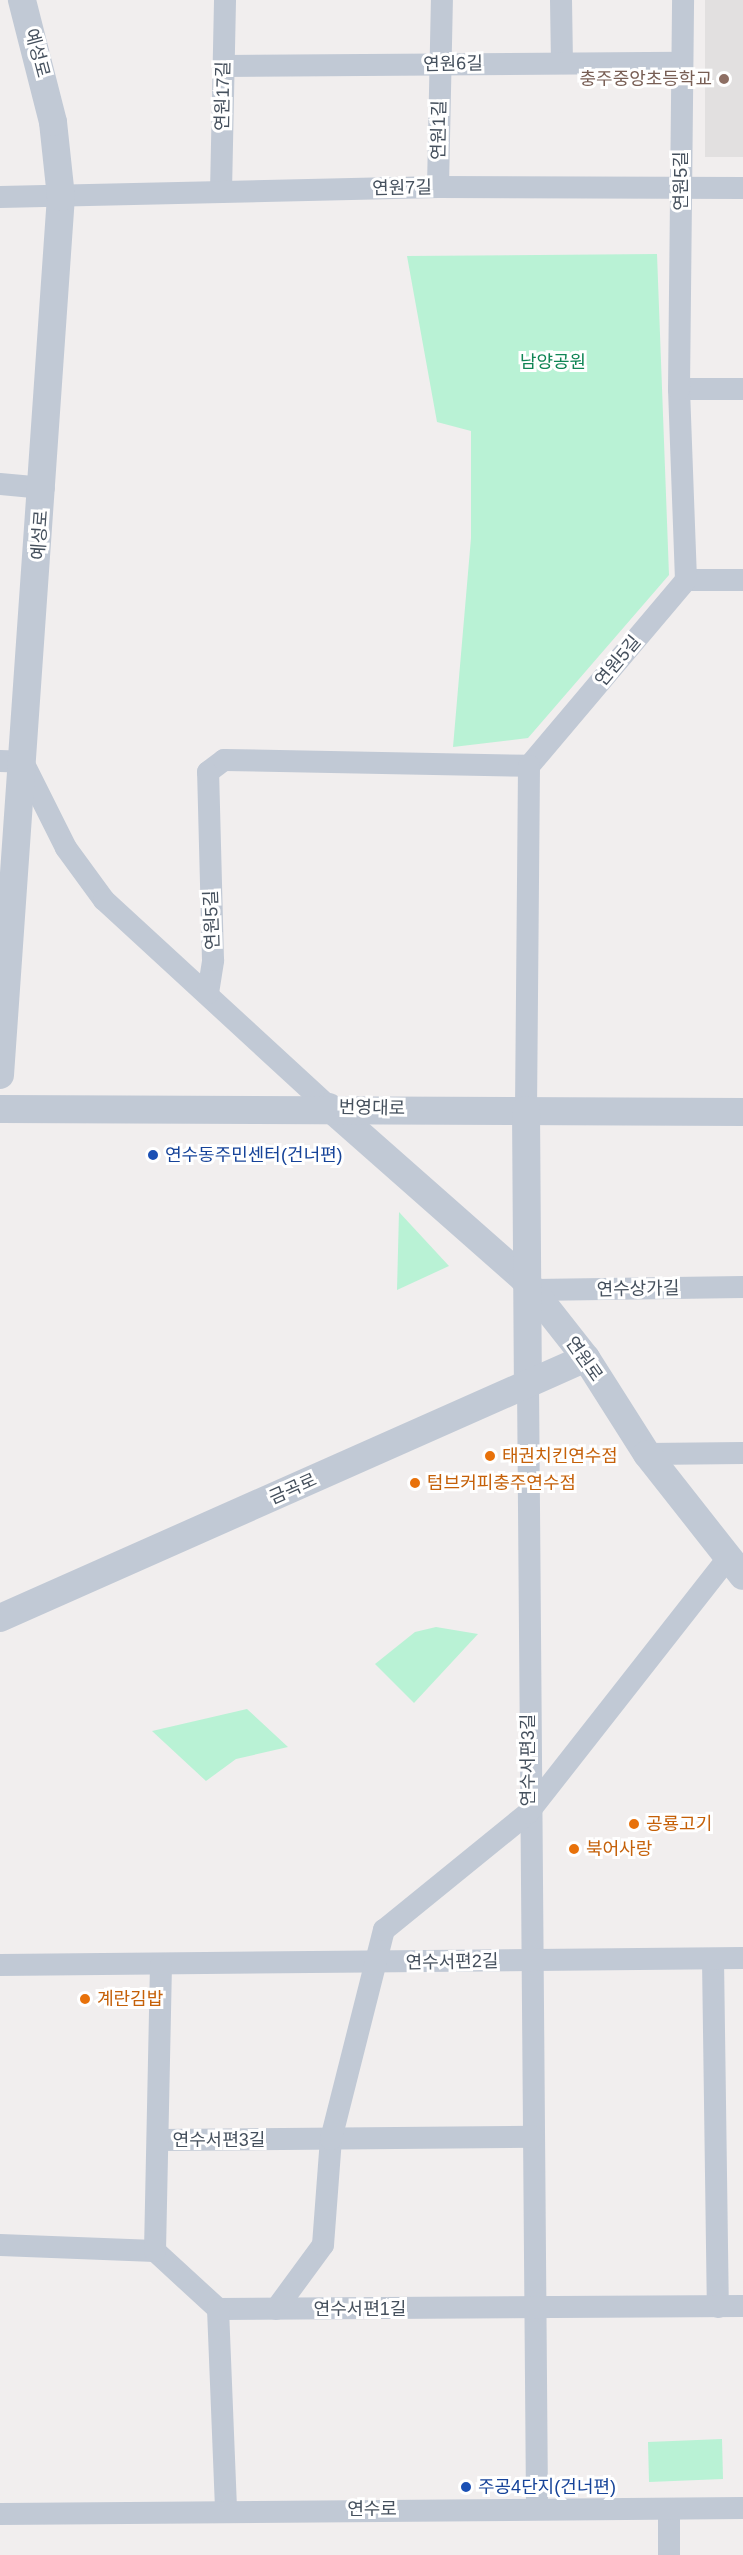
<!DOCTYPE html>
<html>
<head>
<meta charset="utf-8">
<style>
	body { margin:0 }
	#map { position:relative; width:743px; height:2555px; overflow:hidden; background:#f1eeee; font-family:Arial,"Noto Sans KR",sans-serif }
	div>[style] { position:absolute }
	.education>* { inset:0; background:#e2e0e0 }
	.green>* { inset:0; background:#b9f2d5 }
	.minor>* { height:22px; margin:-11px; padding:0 11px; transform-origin:11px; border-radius:11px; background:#c1c9d5 }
	.tertiary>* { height:28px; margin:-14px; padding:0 14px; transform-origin:14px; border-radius:14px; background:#c1c9d5 }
	.dots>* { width:16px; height:16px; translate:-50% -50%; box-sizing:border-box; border:3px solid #fff; border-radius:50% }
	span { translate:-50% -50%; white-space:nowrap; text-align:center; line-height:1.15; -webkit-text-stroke:6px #fff; paint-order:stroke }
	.street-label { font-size:18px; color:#45505d }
	.education-label { font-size:18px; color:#785e54 }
	.right { translate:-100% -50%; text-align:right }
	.park-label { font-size:18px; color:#108555 }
	.transit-label { font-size:18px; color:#164399 }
	.left { translate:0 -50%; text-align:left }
	.food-label { font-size:18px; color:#c56008 }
</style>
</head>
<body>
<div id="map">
	<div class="education">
		<i style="clip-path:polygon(705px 0,743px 0,743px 157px,705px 157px)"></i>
	</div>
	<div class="green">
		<i style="clip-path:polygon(657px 254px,669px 575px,528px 738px,453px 747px,471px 538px,471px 431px,437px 422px,407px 256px)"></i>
		<i style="clip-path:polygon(399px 1212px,449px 1266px,397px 1290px)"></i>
		<i style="clip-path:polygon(436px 1627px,478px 1634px,414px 1703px,375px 1664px,415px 1632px)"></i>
		<i style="clip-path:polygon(247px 1709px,288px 1747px,236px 1759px,206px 1781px,152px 1731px)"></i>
		<i style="clip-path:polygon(722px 2439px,723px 2479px,649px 2482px,648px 2442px)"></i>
	</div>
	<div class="minor">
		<i style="left:561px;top:0;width:61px;rotate:89.1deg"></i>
		<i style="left:223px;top:66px;width:459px;rotate:-0.4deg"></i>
		<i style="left:438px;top:187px;width:187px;rotate:-88.8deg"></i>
		<i style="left:221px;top:192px;width:192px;rotate:-88.8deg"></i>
		<i style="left:0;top:197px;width:438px;rotate:-1.3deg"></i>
		<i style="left:438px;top:187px;width:305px;rotate:0.2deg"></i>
		<i style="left:679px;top:389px;width:64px"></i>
		<i style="left:0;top:484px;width:44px;rotate:5.2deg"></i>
		<i style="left:686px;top:580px;width:57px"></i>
		<i style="left:0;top:761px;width:23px;rotate:2deg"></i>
		<i style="left:23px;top:762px;width:96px;rotate:63.4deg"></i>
		<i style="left:66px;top:848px;width:64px;rotate:53.8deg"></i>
		<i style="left:104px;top:900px;width:306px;rotate:42.6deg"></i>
		<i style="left:529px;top:766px;width:243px;rotate:-49.8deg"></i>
		<i style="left:686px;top:580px;width:191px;rotate:-92.1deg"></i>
		<i style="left:679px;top:389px;width:389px;rotate:-89.4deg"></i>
		<i style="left:208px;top:993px;width:33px;rotate:-81deg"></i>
		<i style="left:213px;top:960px;width:188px;rotate:-91.5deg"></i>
		<i style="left:208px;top:772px;width:20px;rotate:-37deg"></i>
		<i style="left:224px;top:760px;width:305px;rotate:1.1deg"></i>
		<i style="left:526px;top:1110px;width:344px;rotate:-89.5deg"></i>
		<i style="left:534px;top:1290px;width:209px;rotate:-0.8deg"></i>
		<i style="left:528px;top:1383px;width:1125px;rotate:89.54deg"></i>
		<i style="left:647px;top:1454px;width:96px;rotate:-0.6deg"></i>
		<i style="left:713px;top:1959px;width:348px;rotate:89.2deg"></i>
		<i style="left:0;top:1965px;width:743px;rotate:-0.54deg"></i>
		<i style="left:158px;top:2140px;width:375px;rotate:-0.5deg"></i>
		<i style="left:0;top:2245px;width:155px;rotate:2.2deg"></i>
		<i style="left:155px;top:2251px;width:86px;rotate:42.6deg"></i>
		<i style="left:218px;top:2309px;width:525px;rotate:-0.33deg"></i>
		<i style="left:155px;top:2251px;width:285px;rotate:-88.8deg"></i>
		<i style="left:218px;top:2309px;width:202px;rotate:87.7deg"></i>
		<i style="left:276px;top:2309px;width:79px;rotate:-53.7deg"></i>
		<i style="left:323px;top:2245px;width:106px;rotate:-85.7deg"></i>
		<i style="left:331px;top:2139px;width:216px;rotate:-75.8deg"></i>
		<i style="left:384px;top:1930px;width:186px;rotate:-39.1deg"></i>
		<i style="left:528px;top:1813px;width:325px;rotate:-51.9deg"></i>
		<i style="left:669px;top:2510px;width:45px;rotate:90deg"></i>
		<i style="left:0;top:2514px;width:743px;rotate:-0.46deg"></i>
	</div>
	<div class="tertiary">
		<i style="left:0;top:1075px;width:880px;rotate:-86.03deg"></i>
		<i style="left:61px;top:197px;width:75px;rotate:-96.1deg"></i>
		<i style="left:53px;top:122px;width:126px;rotate:-104.3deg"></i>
		<i style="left:329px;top:1107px;width:259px;rotate:41.4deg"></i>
		<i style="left:523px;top:1278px;width:102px;rotate:51.8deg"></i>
		<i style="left:586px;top:1358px;width:114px;rotate:57.6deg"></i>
		<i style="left:647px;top:1454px;width:155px;rotate:51.8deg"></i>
		<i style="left:0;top:1109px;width:743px;rotate:0.23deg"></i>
		<i style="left:526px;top:1110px;width:273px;rotate:89.6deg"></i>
		<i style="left:0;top:1618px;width:641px;rotate:-23.93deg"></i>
	</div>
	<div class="dots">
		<i style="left:724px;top:79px;background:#8d6e63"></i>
		<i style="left:153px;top:1155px;background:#1a4fb4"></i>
		<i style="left:490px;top:1456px;background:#e8710a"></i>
		<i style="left:415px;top:1483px;background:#e8710a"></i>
		<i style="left:634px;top:1824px;background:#e8710a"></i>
		<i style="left:574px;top:1849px;background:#e8710a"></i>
		<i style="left:85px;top:1999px;background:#e8710a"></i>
		<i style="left:466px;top:2487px;background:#1a4fb4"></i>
	</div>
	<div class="street-label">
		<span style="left:37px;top:53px;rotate:75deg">예성로</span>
		<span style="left:453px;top:64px;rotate:-1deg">연원6길</span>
		<span style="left:223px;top:96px;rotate:-89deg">연원17길</span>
		<span style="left:439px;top:130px;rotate:-89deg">연원1길</span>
		<span style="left:681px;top:181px;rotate:-90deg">연원5길</span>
		<span style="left:402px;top:188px;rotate:-1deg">연원7길</span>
		<span style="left:40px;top:535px;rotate:-86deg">예성로</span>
		<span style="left:618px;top:661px;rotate:-50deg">연원5길</span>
		<span style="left:212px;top:920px;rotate:-92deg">연원5길</span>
		<span style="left:372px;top:1108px;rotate:1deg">번영대로</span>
		<span style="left:638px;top:1289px;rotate:-1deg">연수상가길</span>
		<span style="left:584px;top:1359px;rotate:55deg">연원로</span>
		<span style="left:293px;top:1489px;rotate:-24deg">금곡로</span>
		<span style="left:528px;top:1760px;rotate:-90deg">연수서편3길</span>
		<span style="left:452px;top:1962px;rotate:-1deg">연수서편2길</span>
		<span style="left:219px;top:2140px">연수서편3길</span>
		<span style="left:360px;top:2309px">연수서편1길</span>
		<span style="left:372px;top:2509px">연수로</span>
	</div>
	<div class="education-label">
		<span class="right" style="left:712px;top:79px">충주중앙초등학교</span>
	</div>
	<div class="park-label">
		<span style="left:553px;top:362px">남양공원</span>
	</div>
	<div class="transit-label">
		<span class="left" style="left:165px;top:1155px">연수동주민센터(건너편)</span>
		<span class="left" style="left:478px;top:2487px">주공4단지(건너편)</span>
	</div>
	<div class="food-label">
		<span class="left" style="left:502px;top:1456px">태권치킨연수점</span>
		<span class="left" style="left:427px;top:1483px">텀브커피충주연수점</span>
		<span class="left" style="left:646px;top:1824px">공룡고기</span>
		<span class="left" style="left:586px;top:1849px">북어사랑</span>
		<span class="left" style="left:97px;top:1999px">계란김밥</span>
	</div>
</div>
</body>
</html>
